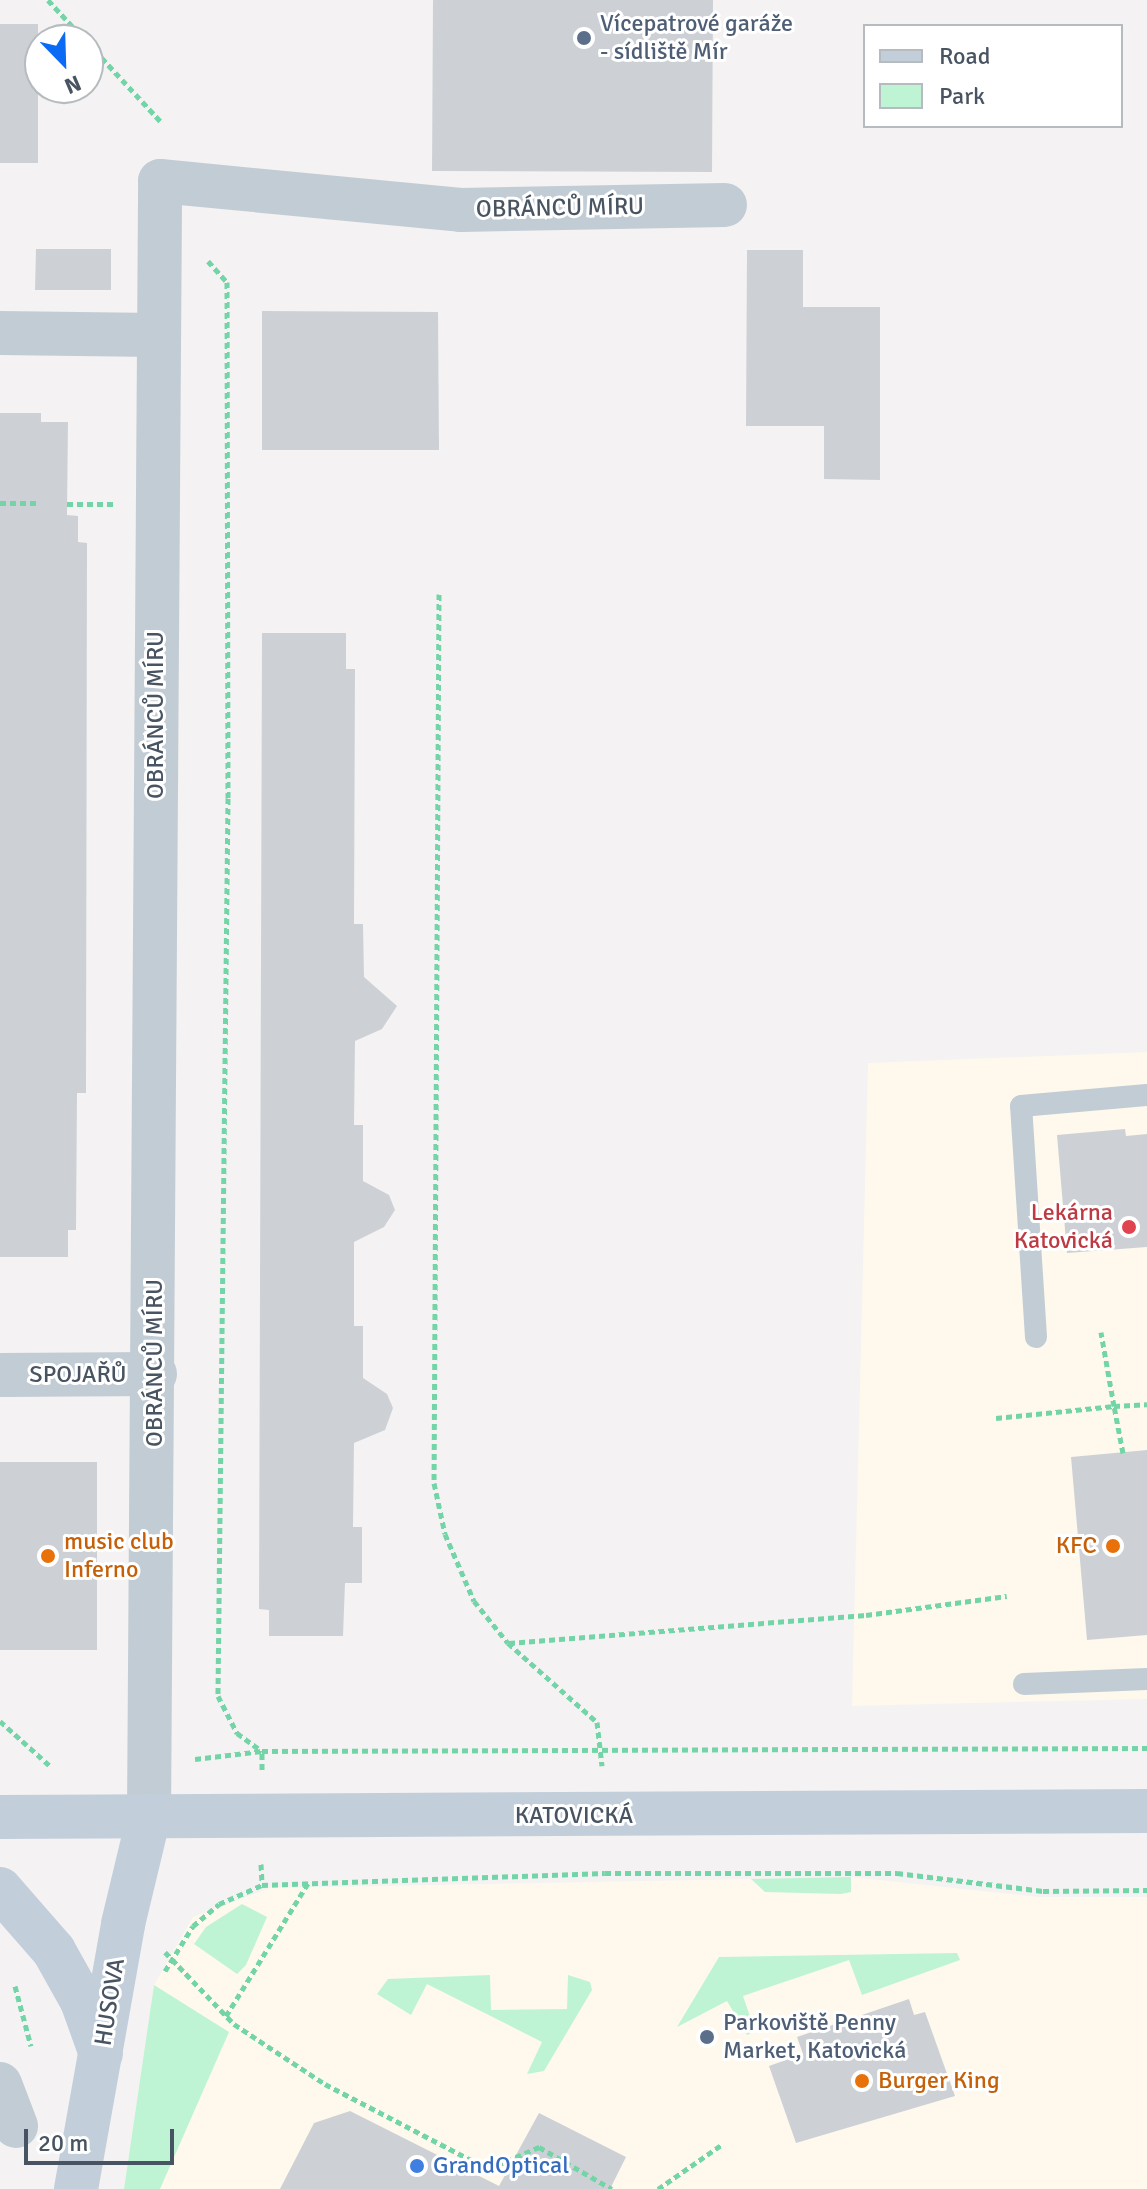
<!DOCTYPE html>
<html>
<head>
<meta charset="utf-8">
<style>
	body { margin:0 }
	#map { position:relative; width:1147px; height:2189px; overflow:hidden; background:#f4f2f2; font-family:Signika,sans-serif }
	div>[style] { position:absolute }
	.commercial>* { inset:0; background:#fef9ec }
	.green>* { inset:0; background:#bef4d4 }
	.building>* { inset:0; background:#cdd1d6 }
	.path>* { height:5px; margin-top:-2.5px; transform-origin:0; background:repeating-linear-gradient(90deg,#73d5a7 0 6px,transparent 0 10px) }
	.lane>* { height:22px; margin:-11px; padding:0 11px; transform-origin:11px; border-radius:11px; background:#c2ccd4 }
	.street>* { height:44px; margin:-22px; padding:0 22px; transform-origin:22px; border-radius:22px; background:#c2ccd4 }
	.secondary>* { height:44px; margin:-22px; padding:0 22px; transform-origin:22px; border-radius:22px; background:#c3cedb }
	.dots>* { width:22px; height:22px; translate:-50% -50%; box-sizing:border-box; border:4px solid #fff; border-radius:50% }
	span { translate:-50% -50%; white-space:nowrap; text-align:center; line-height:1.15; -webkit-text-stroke:6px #fff; paint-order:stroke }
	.service-label { font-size:24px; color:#4e5e75 }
	.left { translate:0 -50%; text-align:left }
	.street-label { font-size:24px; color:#485461 }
	.health-label { font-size:24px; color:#be3a42 }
	.right { translate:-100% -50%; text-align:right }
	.food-label { font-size:24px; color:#c56008 }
	.shop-label { font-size:24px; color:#366cbe }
	.legend { position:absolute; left:863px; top:24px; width:260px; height:104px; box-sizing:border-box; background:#fff; border:2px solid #b6bbc0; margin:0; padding:10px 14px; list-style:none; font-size:24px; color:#485461 }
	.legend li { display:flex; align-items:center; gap:16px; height:40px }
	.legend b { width:40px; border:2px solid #b6bbc0 }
	.north { position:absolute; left:24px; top:24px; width:80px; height:80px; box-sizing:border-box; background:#fff; border:2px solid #b6bbc0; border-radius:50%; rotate:157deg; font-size:22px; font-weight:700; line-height:32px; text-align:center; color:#485461 }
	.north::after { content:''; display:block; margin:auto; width:28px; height:36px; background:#0b6bf5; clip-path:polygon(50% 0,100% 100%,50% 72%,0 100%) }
	.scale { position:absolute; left:24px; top:2129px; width:150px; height:36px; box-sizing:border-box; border:4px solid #485461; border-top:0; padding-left:10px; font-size:24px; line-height:28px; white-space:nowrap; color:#485461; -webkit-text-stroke:6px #fff; paint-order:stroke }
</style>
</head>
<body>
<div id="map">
	<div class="commercial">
		<i style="clip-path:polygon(1147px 1052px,1147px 1699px,852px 1706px,868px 1063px)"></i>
		<i style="clip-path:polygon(851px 1877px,1039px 1897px,1147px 1897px,1147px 2189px,124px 2189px,154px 1985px,193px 1917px,270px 1888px)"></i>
	</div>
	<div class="green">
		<i style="clip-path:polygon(851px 1877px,851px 1892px,841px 1894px,765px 1892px,751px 1879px)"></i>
		<i style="clip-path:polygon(242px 1904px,267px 1917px,246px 1965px,237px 1974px,194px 1944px,206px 1927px)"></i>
		<i style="clip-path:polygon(957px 1953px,960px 1960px,862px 1995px,849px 1960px,743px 1996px,755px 2031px,747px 2035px,727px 2001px,677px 2027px,719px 1957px)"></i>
		<i style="clip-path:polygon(490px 1975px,491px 2010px,567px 2009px,568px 1975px,590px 1982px,592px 1990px,544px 2071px,527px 2074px,542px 2042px,427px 1984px,411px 2015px,377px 1994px,388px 1979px)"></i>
		<i style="clip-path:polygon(154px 1985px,229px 2032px,160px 2189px,124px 2189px)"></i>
	</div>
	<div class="building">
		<i style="clip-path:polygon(433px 0,713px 0,712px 172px,432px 171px)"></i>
		<i style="clip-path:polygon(0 24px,38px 24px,38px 163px,0 163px)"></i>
		<i style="clip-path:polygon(36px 249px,111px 249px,111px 290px,35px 290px)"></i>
		<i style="clip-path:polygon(747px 250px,803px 250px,803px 307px,880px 307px,880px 480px,824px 479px,824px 426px,746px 426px)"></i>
		<i style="clip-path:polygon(262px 311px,438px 312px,439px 450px,262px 450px)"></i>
		<i style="clip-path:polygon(0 413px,41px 413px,41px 422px,68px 422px,67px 515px,78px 516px,78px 542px,87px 543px,86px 1093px,77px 1093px,76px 1230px,68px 1230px,68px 1257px,0 1257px)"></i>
		<i style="clip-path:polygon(262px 633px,346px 633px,346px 669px,355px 669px,354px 924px,363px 924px,364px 977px,397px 1006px,382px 1029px,355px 1041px,354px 1125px,363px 1125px,363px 1181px,389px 1195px,395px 1210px,384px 1227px,354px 1242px,354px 1326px,363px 1326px,363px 1378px,387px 1394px,393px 1408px,385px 1430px,354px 1443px,353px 1527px,362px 1527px,362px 1583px,345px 1583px,343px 1636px,269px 1636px,269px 1610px,259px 1609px)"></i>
		<i style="clip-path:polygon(1125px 1129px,1126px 1136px,1147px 1134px,1147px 1247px,1067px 1253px,1057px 1135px)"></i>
		<i style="clip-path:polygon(1147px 1450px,1147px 1635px,1087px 1640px,1071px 1457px)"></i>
		<i style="clip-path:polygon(0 1462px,97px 1462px,97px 1650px,0 1650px)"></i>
		<i style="clip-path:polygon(909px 1999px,914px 2015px,925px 2012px,955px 2096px,796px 2143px,769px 2066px,803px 2054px,797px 2037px)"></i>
		<i style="clip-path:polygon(350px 2111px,499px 2186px,539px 2113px,626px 2157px,610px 2189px,280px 2189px,314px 2123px)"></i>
	</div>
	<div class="path">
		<i style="left:48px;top:0;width:54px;rotate:47.2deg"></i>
		<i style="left:88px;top:43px;width:109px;rotate:47.2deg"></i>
		<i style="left:208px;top:261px;width:28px;rotate:48deg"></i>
		<i style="left:227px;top:282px;width:516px;rotate:89.89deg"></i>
		<i style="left:228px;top:798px;width:898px;rotate:90.64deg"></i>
		<i style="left:218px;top:1696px;width:42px;rotate:62.8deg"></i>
		<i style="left:237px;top:1733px;width:31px;rotate:36deg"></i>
		<i style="left:0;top:503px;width:36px"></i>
		<i style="left:67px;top:504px;width:46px"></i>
		<i style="left:439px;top:594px;width:889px;rotate:90.32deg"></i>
		<i style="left:434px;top:1483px;width:52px;rotate:77.8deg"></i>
		<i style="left:445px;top:1534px;width:73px;rotate:66.6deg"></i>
		<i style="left:474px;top:1601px;width:54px;rotate:51deg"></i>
		<i style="left:508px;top:1643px;width:119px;rotate:41.6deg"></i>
		<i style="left:597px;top:1722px;width:44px;rotate:83.5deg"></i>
		<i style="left:996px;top:1418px;width:119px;rotate:-5.8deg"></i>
		<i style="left:1114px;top:1406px;width:75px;rotate:-100deg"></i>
		<i style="left:1123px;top:1453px;width:48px;rotate:-100.8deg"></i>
		<i style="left:1114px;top:1406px;width:33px;rotate:-3deg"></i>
		<i style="left:509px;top:1643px;width:358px;rotate:-4.5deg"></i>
		<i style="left:866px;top:1615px;width:142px;rotate:-7.7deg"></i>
		<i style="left:0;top:1721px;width:66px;rotate:41.9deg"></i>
		<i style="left:195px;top:1759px;width:67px;rotate:-6.8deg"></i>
		<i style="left:262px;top:1751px;width:885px;rotate:-0.19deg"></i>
		<i style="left:262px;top:1770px;width:19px;rotate:-90deg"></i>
		<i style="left:261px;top:1864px;width:21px;rotate:87deg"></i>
		<i style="left:165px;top:1952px;width:100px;rotate:46.2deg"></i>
		<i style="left:234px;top:2024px;width:109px;rotate:33.4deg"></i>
		<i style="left:325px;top:2084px;width:184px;rotate:27.5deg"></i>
		<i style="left:488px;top:2169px;width:56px;rotate:-23.3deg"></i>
		<i style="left:539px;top:2147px;width:84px;rotate:29.9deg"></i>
		<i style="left:165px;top:1971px;width:53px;rotate:-58.1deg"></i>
		<i style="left:193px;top:1926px;width:34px;rotate:-40deg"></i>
		<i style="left:219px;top:1904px;width:47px;rotate:-23.8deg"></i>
		<i style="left:262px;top:1885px;width:343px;rotate:-2deg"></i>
		<i style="left:605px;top:1873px;width:292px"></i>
		<i style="left:897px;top:1873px;width:147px;rotate:7deg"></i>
		<i style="left:1043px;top:1891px;width:104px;rotate:-0.6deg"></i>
		<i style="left:15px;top:1986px;width:62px;rotate:75.1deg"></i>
		<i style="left:226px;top:2016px;width:156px;rotate:-58.3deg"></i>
		<i style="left:658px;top:2189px;width:77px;rotate:-34.9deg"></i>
	</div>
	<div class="lane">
		<i style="left:1036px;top:1337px;width:231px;rotate:-93.7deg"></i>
		<i style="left:1021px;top:1106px;width:126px;rotate:-5deg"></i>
		<i style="left:1024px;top:1684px;width:123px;rotate:-2.3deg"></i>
	</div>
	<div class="street">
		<i style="left:0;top:333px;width:156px;rotate:0.7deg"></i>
		<i style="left:0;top:1375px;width:155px;rotate:-0.4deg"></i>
		<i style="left:149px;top:1816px;width:1635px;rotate:-89.61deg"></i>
		<i style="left:160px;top:181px;width:302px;rotate:5.5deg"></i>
		<i style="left:461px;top:210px;width:264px;rotate:-1.1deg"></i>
		<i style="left:0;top:2084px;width:45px;rotate:69.1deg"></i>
	</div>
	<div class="secondary">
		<i style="left:0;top:1817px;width:1147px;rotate:-0.3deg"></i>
		<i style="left:0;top:1889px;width:82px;rotate:48.9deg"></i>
		<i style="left:54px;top:1951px;width:57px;rotate:60.8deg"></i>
		<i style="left:82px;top:2001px;width:56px;rotate:70.3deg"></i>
		<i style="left:76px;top:2189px;width:269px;rotate:-79.9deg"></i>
		<i style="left:123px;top:1924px;width:111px;rotate:-76.5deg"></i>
	</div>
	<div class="dots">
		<i style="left:584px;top:38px;background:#5c6f8a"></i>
		<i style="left:1129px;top:1227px;background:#e0444e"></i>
		<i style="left:1113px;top:1546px;background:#e8710a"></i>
		<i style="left:48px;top:1556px;background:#e8710a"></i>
		<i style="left:707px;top:2037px;background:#5c6f8a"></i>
		<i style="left:862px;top:2081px;background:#e8710a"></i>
		<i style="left:417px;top:2166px;background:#3f7fe0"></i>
	</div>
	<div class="service-label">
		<span class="left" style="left:600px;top:38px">Vícepatrové garáže<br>- sídliště Mír</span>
		<span class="left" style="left:723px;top:2037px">Parkoviště Penny<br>Market, Katovická</span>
	</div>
	<div class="street-label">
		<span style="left:560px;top:208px;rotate:-1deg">OBRÁNCŮ MÍRU</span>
		<span style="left:156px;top:715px;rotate:-90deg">OBRÁNCŮ MÍRU</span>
		<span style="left:155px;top:1363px;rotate:-90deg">OBRÁNCŮ MÍRU</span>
		<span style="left:78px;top:1375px">SPOJAŘŮ</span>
		<span style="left:574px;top:1816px">KATOVICKÁ</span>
		<span style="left:110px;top:2002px;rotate:-81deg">HUSOVA</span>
	</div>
	<div class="health-label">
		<span class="right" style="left:1113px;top:1227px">Lekárna<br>Katovická</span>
	</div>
	<div class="food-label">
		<span class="left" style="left:64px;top:1556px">music club<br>Inferno</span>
		<span class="right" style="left:1097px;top:1546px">KFC</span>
		<span class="left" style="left:878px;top:2081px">Burger King</span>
	</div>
	<div class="shop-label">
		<span class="left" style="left:433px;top:2166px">GrandOptical</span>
	</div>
	<ul class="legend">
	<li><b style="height:10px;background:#c3cedb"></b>Road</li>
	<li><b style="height:22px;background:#bef4d4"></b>Park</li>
	</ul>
	<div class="north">N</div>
	<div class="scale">20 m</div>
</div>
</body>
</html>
